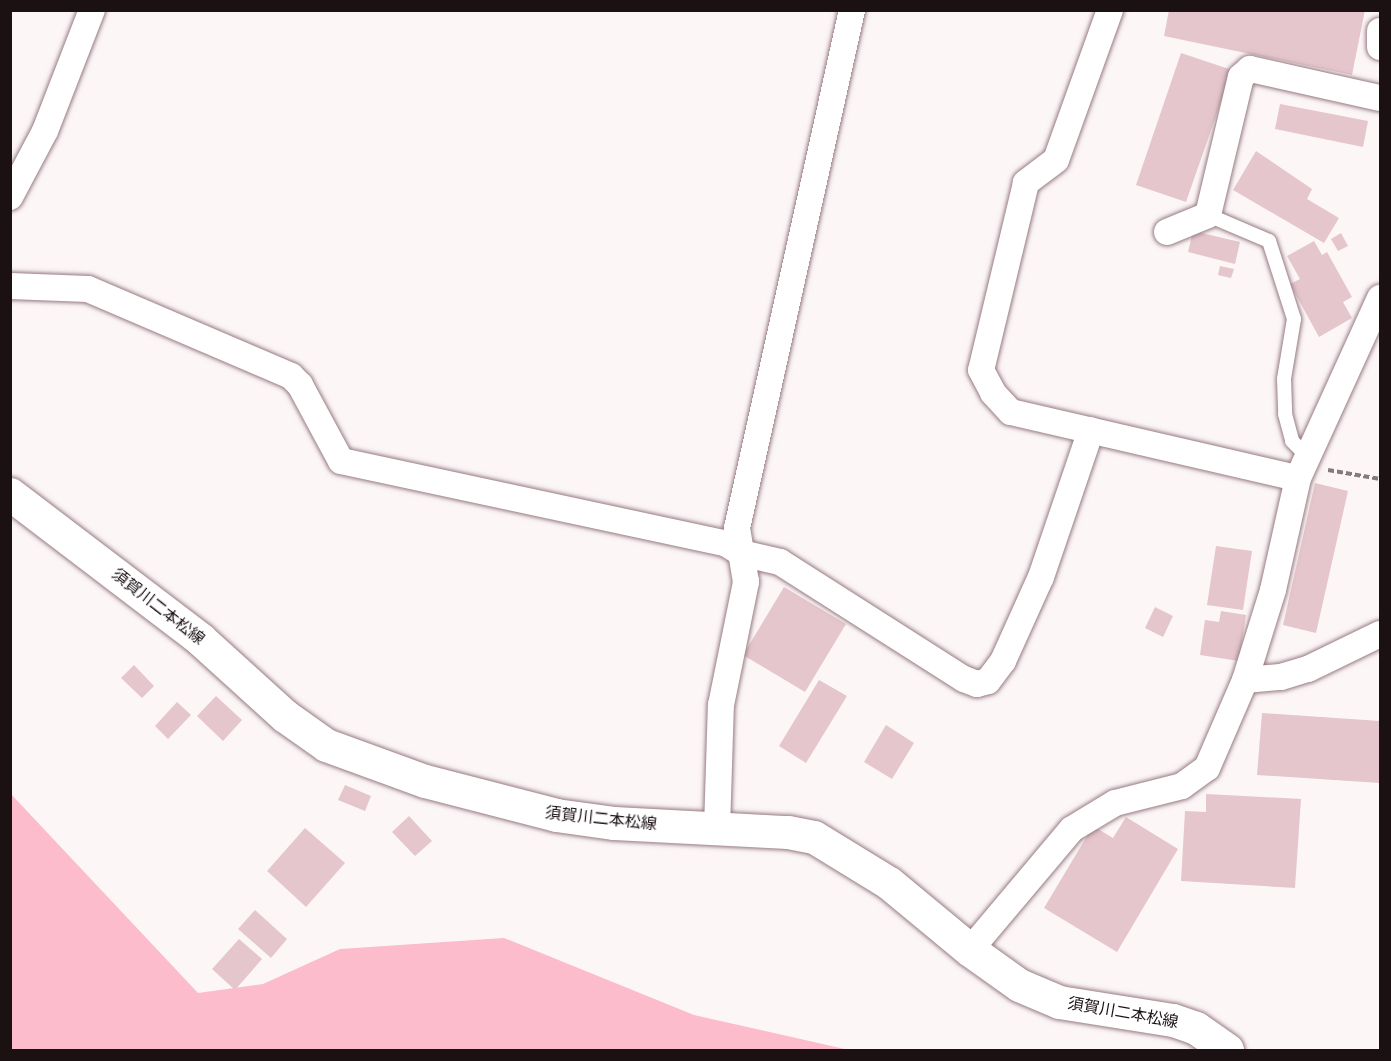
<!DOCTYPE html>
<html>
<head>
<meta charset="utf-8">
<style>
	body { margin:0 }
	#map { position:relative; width:1391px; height:1061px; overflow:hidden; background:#fcf6f7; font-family:"Source Sans 3","Noto Sans JP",sans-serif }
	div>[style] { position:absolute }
	.green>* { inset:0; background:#fcbccb }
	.building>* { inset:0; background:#e5c6cd }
	.path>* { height:4px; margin-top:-2px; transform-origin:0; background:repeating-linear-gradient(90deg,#837b7d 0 6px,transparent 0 9px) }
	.roads { filter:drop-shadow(0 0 2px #977b81) drop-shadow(0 0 2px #977b81) }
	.service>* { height:14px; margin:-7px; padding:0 7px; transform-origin:7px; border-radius:7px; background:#fff }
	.minor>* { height:26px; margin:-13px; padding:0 13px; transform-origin:13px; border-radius:13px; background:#fff }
	.secondary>* { height:33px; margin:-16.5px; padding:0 16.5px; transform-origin:16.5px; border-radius:16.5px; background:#fff }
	span { translate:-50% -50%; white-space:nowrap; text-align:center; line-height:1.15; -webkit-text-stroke:4.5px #fff; paint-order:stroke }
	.street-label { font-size:16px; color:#1b1113 }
	.frame { position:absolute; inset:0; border:12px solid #1b1113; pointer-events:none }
</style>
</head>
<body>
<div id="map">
	<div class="green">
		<i style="clip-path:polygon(10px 793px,198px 993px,263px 984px,340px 949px,504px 938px,694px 1015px,849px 1050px,11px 1050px)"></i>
	</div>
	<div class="building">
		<i style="clip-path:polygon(1169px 10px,1365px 10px,1352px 75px,1164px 36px)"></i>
		<i style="clip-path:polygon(1181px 53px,1232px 70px,1186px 202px,1136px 185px)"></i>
		<i style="clip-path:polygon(1280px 104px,1368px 121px,1363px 147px,1275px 129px)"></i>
		<i style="clip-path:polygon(1256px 151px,1312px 189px,1307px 199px,1339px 218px,1324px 243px,1233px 190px)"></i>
		<i style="clip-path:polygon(1193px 231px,1240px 242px,1235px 264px,1188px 252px)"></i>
		<i style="clip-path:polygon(1341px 233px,1348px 246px,1338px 251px,1331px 239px)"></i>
		<i style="clip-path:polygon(1314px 241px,1322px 255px,1327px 252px,1352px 297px,1343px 302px,1352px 318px,1319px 337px,1290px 284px,1300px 279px,1287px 256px)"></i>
		<i style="clip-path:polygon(1220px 266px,1234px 269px,1231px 278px,1218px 275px)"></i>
		<i style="clip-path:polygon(1315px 483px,1348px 491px,1316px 633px,1283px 625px)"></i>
		<i style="clip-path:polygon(1216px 546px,1252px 551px,1243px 610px,1207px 605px)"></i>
		<i style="clip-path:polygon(784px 587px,846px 624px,805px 692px,743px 655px)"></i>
		<i style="clip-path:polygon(1155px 607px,1173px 616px,1163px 637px,1145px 628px)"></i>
		<i style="clip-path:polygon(1221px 611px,1246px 615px,1239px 661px,1200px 655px,1205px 620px,1219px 622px)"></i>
		<i style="clip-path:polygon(134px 665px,154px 686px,142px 698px,121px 678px)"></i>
		<i style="clip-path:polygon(819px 680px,847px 696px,806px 763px,779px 746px)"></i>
		<i style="clip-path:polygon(216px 696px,242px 720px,223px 741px,197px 716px)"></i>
		<i style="clip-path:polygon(177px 702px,191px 715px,168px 739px,155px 726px)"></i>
		<i style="clip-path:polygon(1262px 713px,1380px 721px,1380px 783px,1257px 775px)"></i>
		<i style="clip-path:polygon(886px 725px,914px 743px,892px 779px,864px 762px)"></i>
		<i style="clip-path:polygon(345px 785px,371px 796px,365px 811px,338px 800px)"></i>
		<i style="clip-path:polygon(1206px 794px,1301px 799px,1295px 888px,1181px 881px,1185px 811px,1206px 812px)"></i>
		<i style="clip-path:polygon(409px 816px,432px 841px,415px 856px,392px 832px)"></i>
		<i style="clip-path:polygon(1126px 817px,1178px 849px,1117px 952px,1044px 908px,1093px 826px,1113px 838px)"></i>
		<i style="clip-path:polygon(305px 828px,345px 863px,306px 907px,267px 871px)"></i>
		<i style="clip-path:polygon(255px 910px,287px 939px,271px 958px,238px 929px)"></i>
		<i style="clip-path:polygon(239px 939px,262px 959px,235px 990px,212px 969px)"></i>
	</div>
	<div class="path">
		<i style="left:1328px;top:470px;width:53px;rotate:9.8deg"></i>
	</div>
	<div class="roads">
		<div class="service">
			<i style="left:1208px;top:215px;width:66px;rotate:23.1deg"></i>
			<i style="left:1269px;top:241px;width:82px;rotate:72.2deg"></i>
			<i style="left:1294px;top:319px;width:61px;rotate:99.5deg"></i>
			<i style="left:1284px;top:379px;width:35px;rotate:88deg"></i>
			<i style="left:1285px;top:414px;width:28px;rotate:75deg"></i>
			<i style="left:1292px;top:441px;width:23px;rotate:45deg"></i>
		</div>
		<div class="minor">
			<i style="left:1110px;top:10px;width:159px;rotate:109.8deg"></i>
			<i style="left:1056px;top:160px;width:38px;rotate:143deg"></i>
			<i style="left:1026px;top:183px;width:192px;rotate:103.5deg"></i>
			<i style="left:981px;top:370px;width:26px;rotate:62deg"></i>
			<i style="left:993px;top:393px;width:26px;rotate:47deg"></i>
			<i style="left:1011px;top:412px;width:294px;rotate:13deg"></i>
			<i style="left:1380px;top:31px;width:16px;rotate:90deg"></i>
			<i style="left:10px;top:197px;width:75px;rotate:-62.1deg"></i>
			<i style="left:45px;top:131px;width:130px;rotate:-68.8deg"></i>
			<i style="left:1167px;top:232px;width:44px;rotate:-22.5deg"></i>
			<i style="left:1208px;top:215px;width:142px;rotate:-76.6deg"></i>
			<i style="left:1241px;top:77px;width:12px;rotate:-42deg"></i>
			<i style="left:1250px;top:69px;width:133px;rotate:12.6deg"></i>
			<i style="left:10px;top:286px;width:78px;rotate:2.2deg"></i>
			<i style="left:88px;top:289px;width:221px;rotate:23.2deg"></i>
			<i style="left:291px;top:376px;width:13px;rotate:45deg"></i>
			<i style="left:300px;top:385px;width:86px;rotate:61.7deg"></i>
			<i style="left:341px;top:461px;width:393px;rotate:12.1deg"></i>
			<i style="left:725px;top:543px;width:19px;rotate:32deg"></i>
			<i style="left:741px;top:553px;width:40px;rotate:13deg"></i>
			<i style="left:780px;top:562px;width:218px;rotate:32.5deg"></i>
			<i style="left:964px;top:679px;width:14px;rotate:21deg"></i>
			<i style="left:977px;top:684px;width:11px;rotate:-15deg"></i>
			<i style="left:988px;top:681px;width:25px;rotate:-53deg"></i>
			<i style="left:1003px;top:661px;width:92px;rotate:-65.7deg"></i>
			<i style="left:1041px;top:577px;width:155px;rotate:-71.2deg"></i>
			<i style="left:1245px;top:680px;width:36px;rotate:-5deg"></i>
			<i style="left:1281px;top:677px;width:28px;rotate:-17deg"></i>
			<i style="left:1308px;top:669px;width:80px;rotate:-25.9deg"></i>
			<i style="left:717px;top:829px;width:124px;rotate:-88.2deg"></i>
			<i style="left:721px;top:705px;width:126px;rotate:-78.5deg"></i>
			<i style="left:746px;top:582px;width:55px;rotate:-99.5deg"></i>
			<i style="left:737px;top:528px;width:531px;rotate:-77.48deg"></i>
			<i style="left:970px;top:950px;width:158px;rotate:-49.9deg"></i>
			<i style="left:1072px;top:829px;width:50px;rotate:-31.2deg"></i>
			<i style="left:1115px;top:803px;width:69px;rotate:-14.2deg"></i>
			<i style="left:1182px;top:786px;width:31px;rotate:-36deg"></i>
			<i style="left:1207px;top:768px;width:96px;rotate:-66.6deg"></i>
			<i style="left:1245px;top:680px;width:94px;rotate:-72.7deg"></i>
			<i style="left:1273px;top:590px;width:115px;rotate:-77.4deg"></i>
			<i style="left:1298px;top:478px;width:198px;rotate:-65.5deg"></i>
		</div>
		<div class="secondary">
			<i style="left:10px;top:494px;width:239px;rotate:37.3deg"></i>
			<i style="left:200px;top:639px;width:115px;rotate:42.2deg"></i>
			<i style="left:285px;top:716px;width:50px;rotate:35.3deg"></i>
			<i style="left:326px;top:745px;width:105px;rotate:20deg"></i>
			<i style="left:425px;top:781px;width:135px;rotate:14.5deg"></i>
			<i style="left:556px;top:815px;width:59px;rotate:7.9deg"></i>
			<i style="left:614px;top:823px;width:174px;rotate:3deg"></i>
			<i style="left:788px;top:832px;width:26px;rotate:11deg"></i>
			<i style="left:814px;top:837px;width:88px;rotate:31.5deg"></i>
			<i style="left:889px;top:883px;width:105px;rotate:39.6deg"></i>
			<i style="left:970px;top:950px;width:60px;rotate:35.5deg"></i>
			<i style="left:1019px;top:985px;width:43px;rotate:23deg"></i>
			<i style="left:1059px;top:1002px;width:115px;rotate:9deg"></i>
			<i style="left:1173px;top:1020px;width:24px;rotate:19deg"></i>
			<i style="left:1196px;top:1028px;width:38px;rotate:35deg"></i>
		</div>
	</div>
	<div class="street-label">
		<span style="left:158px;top:607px;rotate:38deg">須賀川二本松線</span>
		<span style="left:601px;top:819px;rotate:6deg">須賀川二本松線</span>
		<span style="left:1123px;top:1013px;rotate:10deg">須賀川二本松線</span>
	</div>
	<div class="frame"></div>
</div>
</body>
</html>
